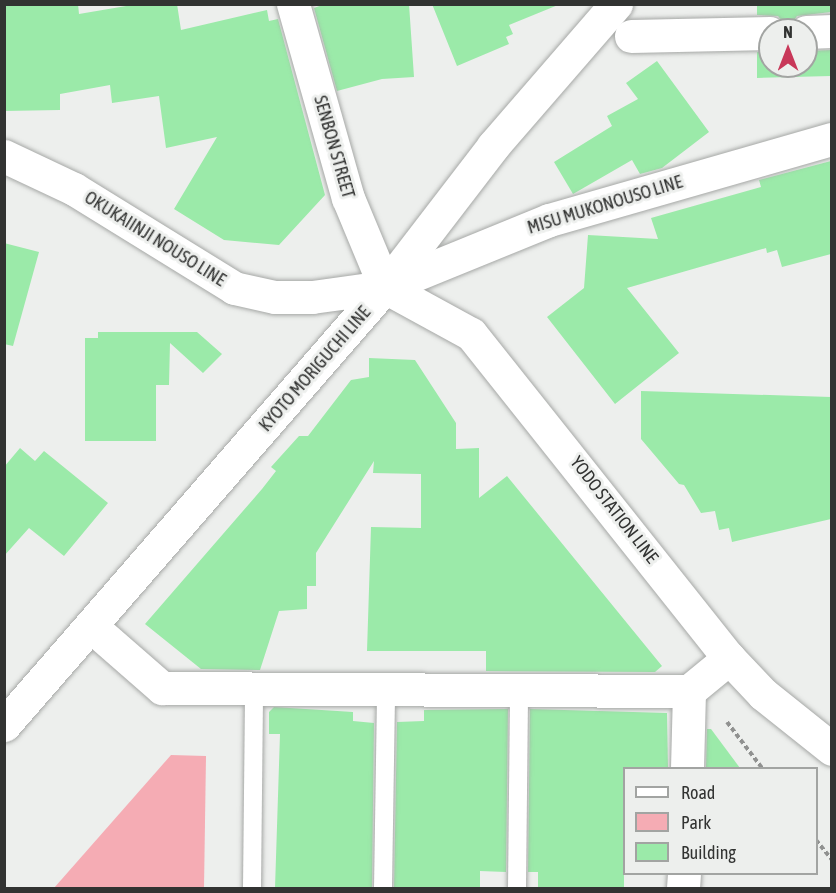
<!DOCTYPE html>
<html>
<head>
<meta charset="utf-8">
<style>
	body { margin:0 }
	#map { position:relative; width:836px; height:893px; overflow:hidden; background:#edefed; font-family:"Asap Condensed",sans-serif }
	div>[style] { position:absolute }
	.green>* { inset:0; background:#f5acb4 }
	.building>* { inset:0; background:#9beaa9 }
	.path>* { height:4px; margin-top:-2px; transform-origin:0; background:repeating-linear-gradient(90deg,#909190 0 4.5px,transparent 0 7.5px) }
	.roads { filter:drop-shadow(0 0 2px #a6a8a6) drop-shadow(0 0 2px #a6a8a6) }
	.lane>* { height:18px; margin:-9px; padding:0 9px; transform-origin:9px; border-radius:9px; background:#fff }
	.street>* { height:33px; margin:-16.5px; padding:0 16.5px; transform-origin:16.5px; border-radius:16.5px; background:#fff }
	.secondary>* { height:33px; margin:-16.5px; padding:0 16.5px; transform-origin:16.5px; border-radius:16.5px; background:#fff }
	.primary>* { height:33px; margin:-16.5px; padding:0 16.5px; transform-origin:16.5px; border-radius:16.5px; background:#fff }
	span { translate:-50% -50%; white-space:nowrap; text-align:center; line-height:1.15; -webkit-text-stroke:6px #edefed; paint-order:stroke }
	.street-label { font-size:18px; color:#323332 }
	.frame { position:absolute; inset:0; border:6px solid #323332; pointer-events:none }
	.legend { position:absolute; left:623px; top:767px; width:195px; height:108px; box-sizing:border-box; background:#edefed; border:2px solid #a2a4a2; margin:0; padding:8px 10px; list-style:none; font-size:18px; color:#323332 }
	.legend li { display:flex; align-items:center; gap:12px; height:30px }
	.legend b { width:30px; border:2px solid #a2a4a2 }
	.north { position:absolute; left:758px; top:18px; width:60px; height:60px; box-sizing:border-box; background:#edefed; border:2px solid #a2a4a2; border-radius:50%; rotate:0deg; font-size:16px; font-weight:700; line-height:24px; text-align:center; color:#323332 }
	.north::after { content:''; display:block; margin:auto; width:21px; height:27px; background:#c83859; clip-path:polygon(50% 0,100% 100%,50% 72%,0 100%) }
</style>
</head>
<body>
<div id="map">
	<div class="green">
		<i style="clip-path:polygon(171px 755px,206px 756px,204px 888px,54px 888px)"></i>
	</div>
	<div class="building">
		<i style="clip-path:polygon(4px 4px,78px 4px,79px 14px,138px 4px,177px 4px,181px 30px,267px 10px,269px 21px,278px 19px,325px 195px,279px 245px,224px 240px,174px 209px,217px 137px,166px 148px,159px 96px,112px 103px,110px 85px,60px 94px,60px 110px,4px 111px)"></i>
		<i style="clip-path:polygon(325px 4px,409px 4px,414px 77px,382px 79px,337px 91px,314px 8px)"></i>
		<i style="clip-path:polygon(432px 4px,558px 4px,558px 5px,509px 25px,513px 34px,506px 37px,509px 44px,457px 66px)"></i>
		<i style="clip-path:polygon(757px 4px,831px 4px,831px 12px,797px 16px,788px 29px,778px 16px,757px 15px)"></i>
		<i style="clip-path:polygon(831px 50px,831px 76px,757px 78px,757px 52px,770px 52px,770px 66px,806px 66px,806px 51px)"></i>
		<i style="clip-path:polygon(657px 61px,709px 132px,662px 168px,640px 174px,632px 160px,573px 194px,554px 162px,612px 126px,607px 116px,638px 99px,626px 83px)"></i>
		<i style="clip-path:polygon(831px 161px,831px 254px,782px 267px,777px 250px,767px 253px,766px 248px,627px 288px,679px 353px,615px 404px,547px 317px,584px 288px,588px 235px,658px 239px,651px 218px,761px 187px,759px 180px)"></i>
		<i style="clip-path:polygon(4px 243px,39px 252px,13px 346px,4px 344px)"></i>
		<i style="clip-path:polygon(98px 332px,197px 332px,222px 354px,203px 373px,170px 343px,169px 385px,156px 385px,156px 441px,85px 441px,85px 338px,98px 338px)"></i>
		<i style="clip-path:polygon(369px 358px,415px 360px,456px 423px,456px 449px,479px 448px,479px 498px,507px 476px,662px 666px,655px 672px,486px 671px,486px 651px,367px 651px,371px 527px,421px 528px,421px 474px,373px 473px,374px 461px,316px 553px,316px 586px,307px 586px,307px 609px,279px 611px,260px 670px,201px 669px,145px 624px,262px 489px,276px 471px,271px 467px,299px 436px,308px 436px,351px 380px,369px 377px)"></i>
		<i style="clip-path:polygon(641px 391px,831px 397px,831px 519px,732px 542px,729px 528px,719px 530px,715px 511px,701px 513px,684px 485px,679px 484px,641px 439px)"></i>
		<i style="clip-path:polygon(20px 448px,35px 461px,44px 451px,108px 503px,64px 556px,29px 528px,4px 556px,4px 467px)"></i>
		<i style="clip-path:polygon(274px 707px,353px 712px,353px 721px,374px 723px,372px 888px,275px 888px,280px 734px,269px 734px,269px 712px)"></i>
		<i style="clip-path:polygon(508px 709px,506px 872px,480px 871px,480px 888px,394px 888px,397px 722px,424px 721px,424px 710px)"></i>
		<i style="clip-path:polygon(530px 709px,667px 713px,668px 767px,624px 768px,624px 888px,538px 888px,538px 872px,528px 872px)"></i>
		<i style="clip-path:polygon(707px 729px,711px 729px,740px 768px,706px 767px)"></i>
	</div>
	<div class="path">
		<i style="left:727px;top:722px;width:58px;rotate:52.7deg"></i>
		<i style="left:816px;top:840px;width:26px;rotate:51deg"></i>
	</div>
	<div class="roads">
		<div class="lane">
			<i style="left:252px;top:888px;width:199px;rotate:-89.4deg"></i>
			<i style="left:383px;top:888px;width:198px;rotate:-89.1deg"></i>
			<i style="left:517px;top:888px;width:197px;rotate:-89.4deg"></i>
		</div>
		<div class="street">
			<i style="left:293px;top:4px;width:202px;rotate:74.2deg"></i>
			<i style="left:348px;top:198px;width:96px;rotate:67.4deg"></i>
			<i style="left:806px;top:32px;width:26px;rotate:-2deg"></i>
			<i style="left:631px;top:36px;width:139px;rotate:-1.2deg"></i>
			<i style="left:92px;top:627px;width:93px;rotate:41.1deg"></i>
			<i style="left:162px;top:688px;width:527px;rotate:0.33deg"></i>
			<i style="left:689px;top:691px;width:52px;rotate:-39.5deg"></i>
			<i style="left:687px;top:768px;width:77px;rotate:-88.5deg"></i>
			<i style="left:683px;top:888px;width:14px;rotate:-86deg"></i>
		</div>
		<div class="secondary">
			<i style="left:4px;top:156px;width:77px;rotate:25.2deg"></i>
			<i style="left:74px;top:189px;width:188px;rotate:31.7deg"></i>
			<i style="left:234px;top:288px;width:42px;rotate:12.4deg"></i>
			<i style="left:275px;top:297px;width:37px"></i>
			<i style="left:312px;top:297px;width:74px;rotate:-7.8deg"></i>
			<i style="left:385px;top:287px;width:177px;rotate:-22.2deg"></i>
			<i style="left:549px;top:220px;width:294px;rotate:-16deg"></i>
			<i style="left:385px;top:287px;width:98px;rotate:28.7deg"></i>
			<i style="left:471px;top:334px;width:414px;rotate:51.5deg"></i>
			<i style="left:729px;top:658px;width:50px;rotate:46.6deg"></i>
			<i style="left:763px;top:694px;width:88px;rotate:38.6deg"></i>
		</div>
		<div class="primary">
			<i style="left:4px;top:725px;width:581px;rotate:-48.98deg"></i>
			<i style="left:385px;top:287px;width:178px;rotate:-52.5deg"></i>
			<i style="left:493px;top:146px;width:188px;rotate:-49.1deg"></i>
		</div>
	</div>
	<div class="street-label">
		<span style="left:334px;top:147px;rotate:74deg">SENBON STREET</span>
		<span style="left:605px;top:205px;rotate:-17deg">MISU MUKONOUSO LINE</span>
		<span style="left:155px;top:239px;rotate:32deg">OKUKAIINJI NOUSO LINE</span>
		<span style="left:315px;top:369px;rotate:-49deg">KYOTO MORIGUCHI LINE</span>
		<span style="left:614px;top:510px;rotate:52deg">YODO STATION LINE</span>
	</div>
	<div class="frame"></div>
	<ul class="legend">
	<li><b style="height:8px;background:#fff"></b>Road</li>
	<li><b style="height:16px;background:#f5acb4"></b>Park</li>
	<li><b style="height:16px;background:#9beaa9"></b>Building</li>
	</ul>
	<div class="north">N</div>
</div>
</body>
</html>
